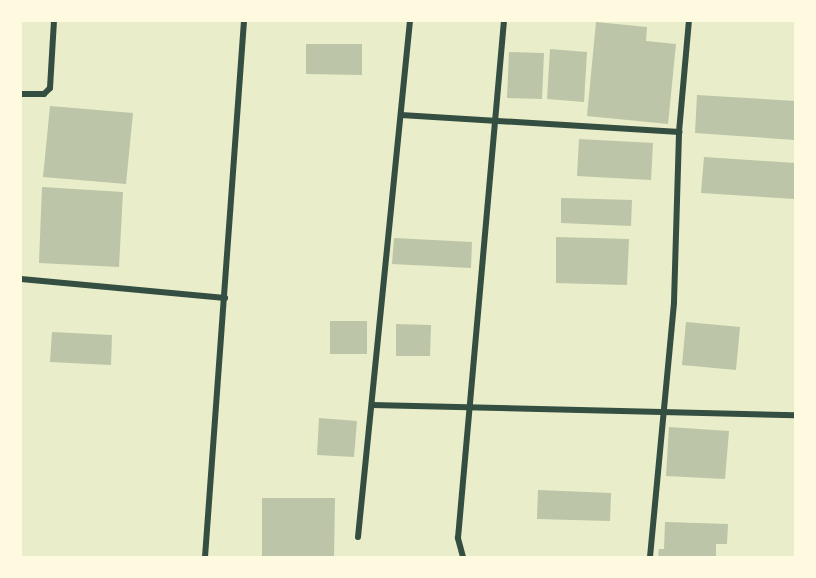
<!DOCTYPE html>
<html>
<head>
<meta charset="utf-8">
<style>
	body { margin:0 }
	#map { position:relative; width:816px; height:578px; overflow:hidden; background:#e9edc9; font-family:"Fira Sans Condensed",sans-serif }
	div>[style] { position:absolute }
	.building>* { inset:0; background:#bcc5a7 }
	.minor>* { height:6px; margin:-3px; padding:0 3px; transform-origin:3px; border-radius:3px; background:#344e41 }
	span { translate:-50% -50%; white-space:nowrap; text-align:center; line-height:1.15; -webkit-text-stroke:5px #fefae0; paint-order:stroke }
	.frame { position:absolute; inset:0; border:22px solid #fefae0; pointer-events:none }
</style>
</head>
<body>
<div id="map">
	<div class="building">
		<i style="clip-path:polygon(596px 22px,647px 27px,646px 41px,676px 44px,668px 124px,587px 116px)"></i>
		<i style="clip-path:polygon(306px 44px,362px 44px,362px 75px,306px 74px)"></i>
		<i style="clip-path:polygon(550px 49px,587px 52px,584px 102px,547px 99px)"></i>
		<i style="clip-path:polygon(509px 52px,544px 53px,542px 99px,507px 98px)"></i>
		<i style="clip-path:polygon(697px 95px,795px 101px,795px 140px,695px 133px)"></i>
		<i style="clip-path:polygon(50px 106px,133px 113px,126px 184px,43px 177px)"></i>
		<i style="clip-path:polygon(579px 139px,653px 143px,651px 180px,577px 176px)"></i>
		<i style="clip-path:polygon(704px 157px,795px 163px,795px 199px,701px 193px)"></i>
		<i style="clip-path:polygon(42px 187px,123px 192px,119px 267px,39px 263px)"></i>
		<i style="clip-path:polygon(561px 198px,632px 200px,631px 226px,561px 223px)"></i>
		<i style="clip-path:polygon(556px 237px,629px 239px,627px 285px,556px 283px)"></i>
		<i style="clip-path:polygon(394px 238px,472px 242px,471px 268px,392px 264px)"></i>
		<i style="clip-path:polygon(330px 321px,367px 321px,367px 354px,330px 354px)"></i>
		<i style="clip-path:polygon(686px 322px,740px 327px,736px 370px,682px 365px)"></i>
		<i style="clip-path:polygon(396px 324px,431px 325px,430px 356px,396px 356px)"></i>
		<i style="clip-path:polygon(52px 332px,112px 335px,111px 365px,50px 362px)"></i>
		<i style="clip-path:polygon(319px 418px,357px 421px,354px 457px,317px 455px)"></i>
		<i style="clip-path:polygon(669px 427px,729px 431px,725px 479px,666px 476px)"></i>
		<i style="clip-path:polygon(538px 490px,611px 493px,610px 521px,537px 519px)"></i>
		<i style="clip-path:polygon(262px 498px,335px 498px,334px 557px,262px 557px)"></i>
		<i style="clip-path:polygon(665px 522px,728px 524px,727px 544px,716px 544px,716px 557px,658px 557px,659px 549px,664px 549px)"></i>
	</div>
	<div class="minor">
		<i style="left:21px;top:94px;width:23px"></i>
		<i style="left:44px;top:94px;width:8px;rotate:-45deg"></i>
		<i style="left:50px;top:88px;width:67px;rotate:-86.6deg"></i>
		<i style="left:401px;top:115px;width:279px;rotate:3.5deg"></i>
		<i style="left:21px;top:279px;width:205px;rotate:5.3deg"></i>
		<i style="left:372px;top:405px;width:423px;rotate:1.4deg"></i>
		<i style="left:358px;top:537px;width:519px;rotate:-84.25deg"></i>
		<i style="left:205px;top:557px;width:537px;rotate:-85.84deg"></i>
		<i style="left:463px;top:557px;width:20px;rotate:-105deg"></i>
		<i style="left:458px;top:538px;width:519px;rotate:-84.92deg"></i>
		<i style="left:650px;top:557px;width:256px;rotate:-84.6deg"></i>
		<i style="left:674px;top:302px;width:170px;rotate:-88.3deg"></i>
		<i style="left:679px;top:132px;width:111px;rotate:-84.9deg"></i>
	</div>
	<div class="frame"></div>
</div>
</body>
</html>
